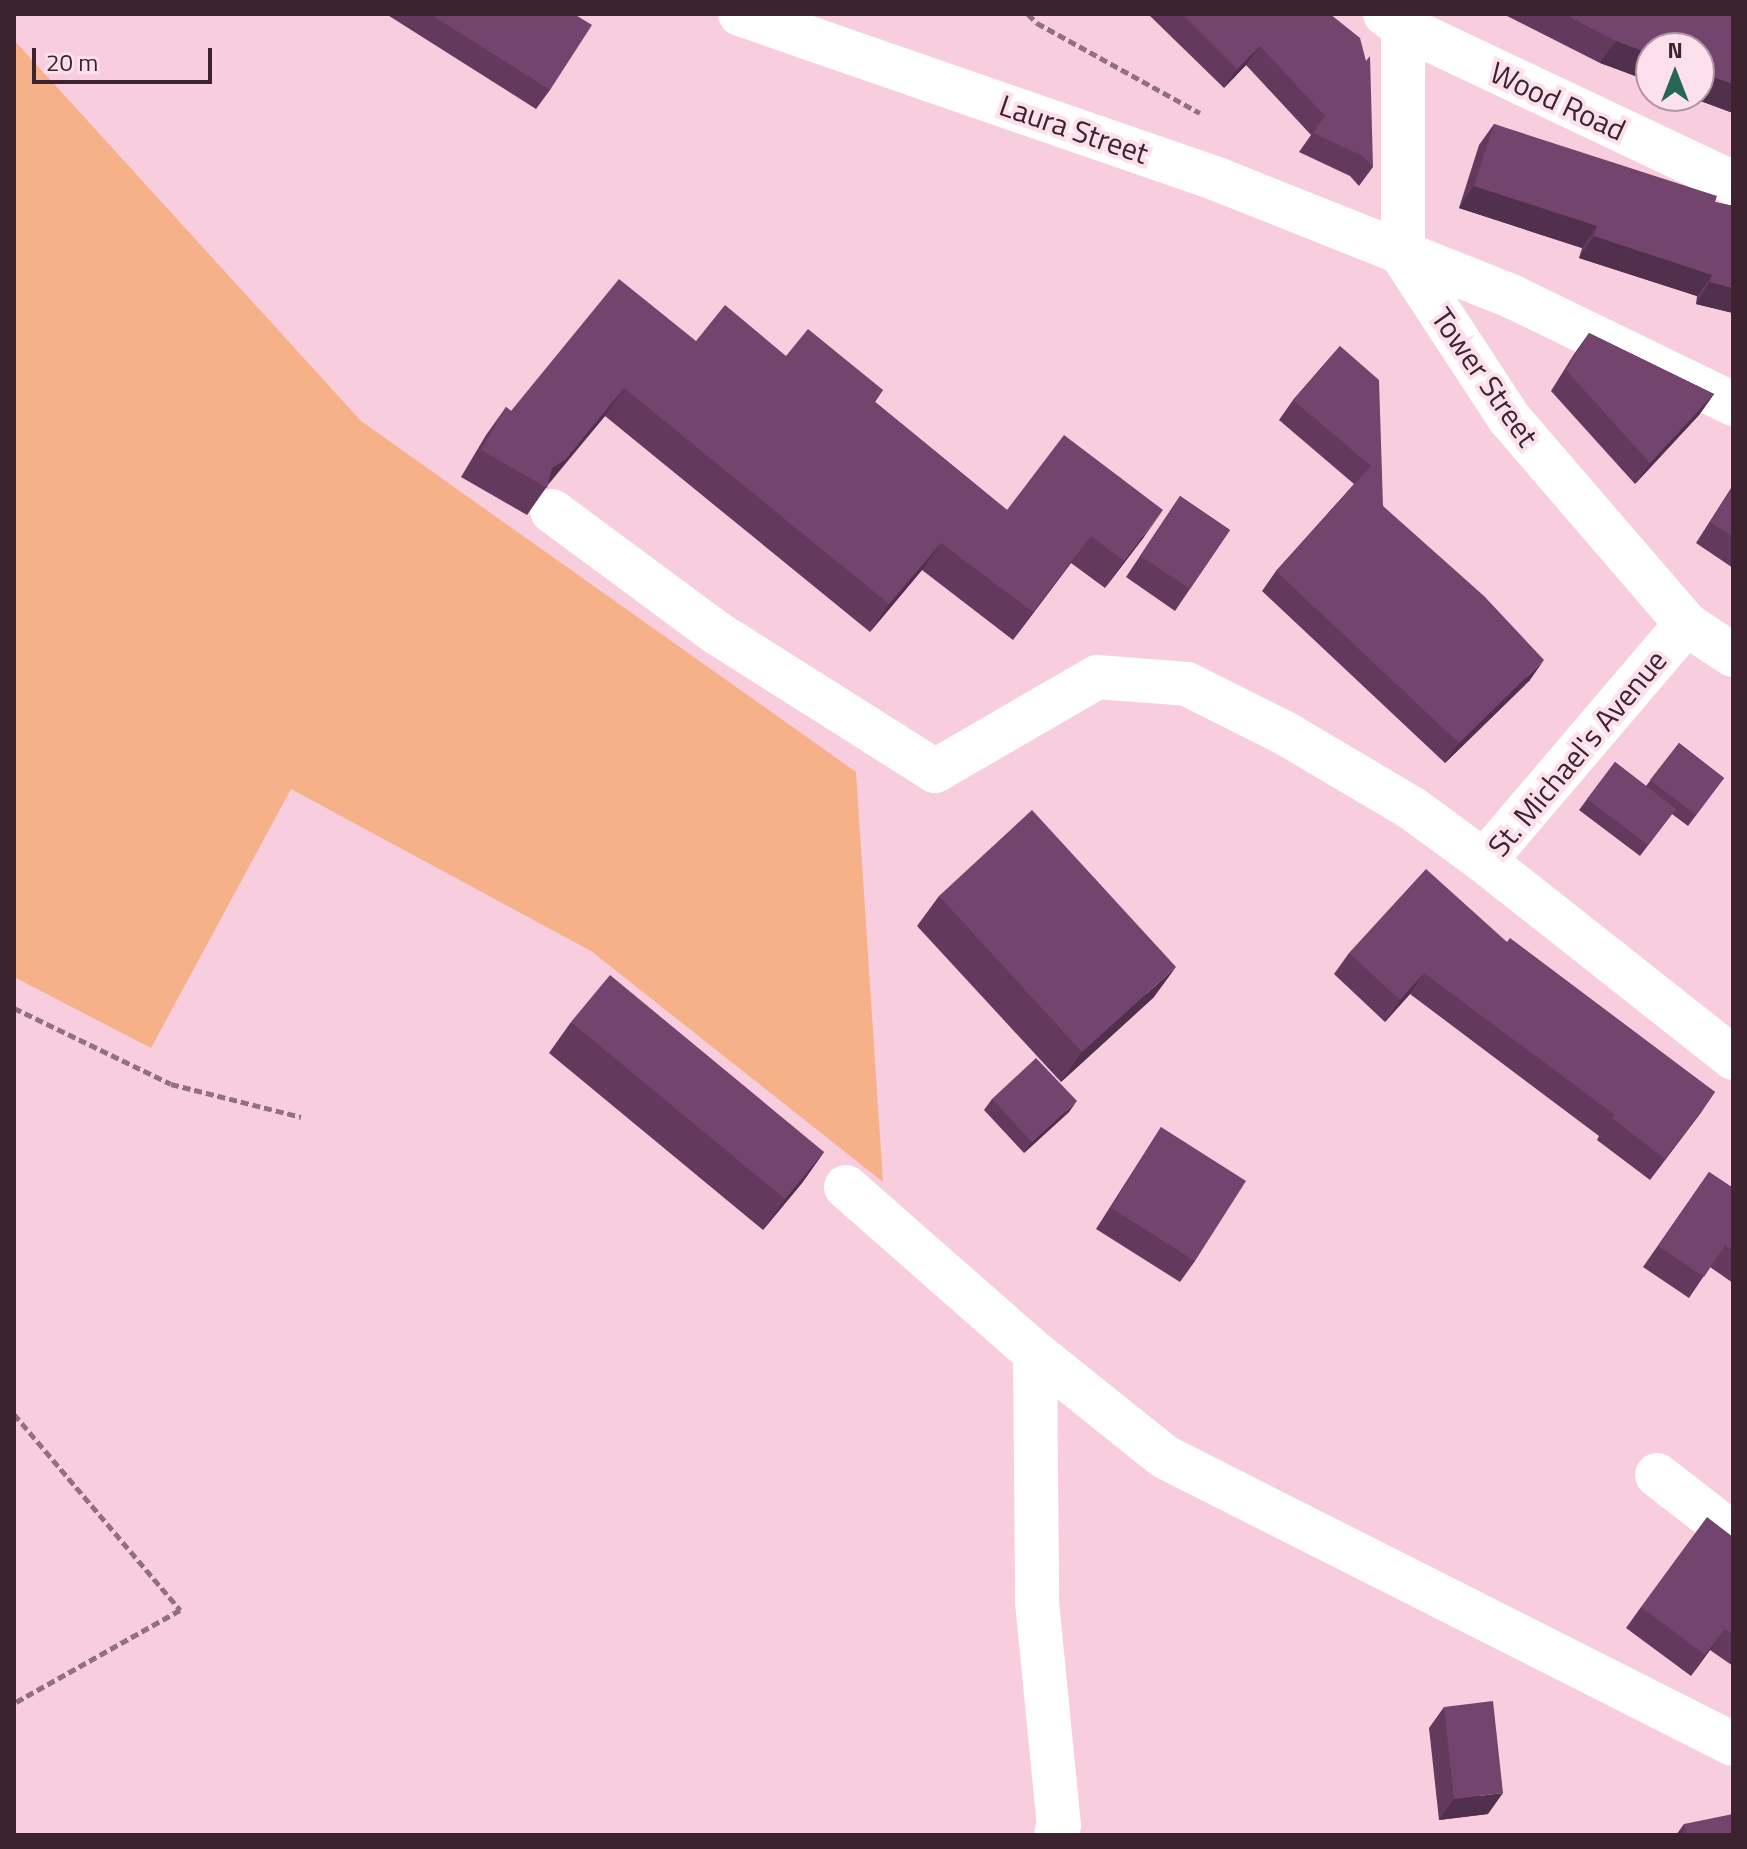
<!DOCTYPE html>
<html>
<head>
<meta charset="utf-8">
<style>
	body { margin:0 }
	#map { position:relative; width:1747px; height:1849px; overflow:hidden; background:#f8cedf; font-family:"Titillium Web",sans-serif }
	div>[style] { position:absolute }
	.green>* { inset:0; background:#f6b188 }
	.path>* { height:5px; margin-top:-2.5px; transform-origin:0; background:repeating-linear-gradient(90deg,#92717f 0 8px,transparent 0 12px) }
	.minor>* { height:44px; margin:-22px; padding:0 22px; transform-origin:22px; border-radius:22px; background:#fff }
	.wall>* { inset:0; background:#633a5e }
	.shaded-wall>* { inset:0; background:#50304c }
	.building>* { inset:0; background:#73446d }
	span { translate:-50% -50%; white-space:nowrap; text-align:center; line-height:1.15; -webkit-text-stroke:8px #fce0eb; paint-order:stroke }
	.street-label { font-size:30px; color:#3d232f }
	.frame { position:absolute; inset:0; border:16px solid #3d232f; pointer-events:none }
	.north { position:absolute; left:1635px; top:32px; width:80px; height:80px; box-sizing:border-box; background:#fce0eb; border:2px solid #b094a0; border-radius:50%; rotate:0deg; font-size:22px; font-weight:700; line-height:32px; text-align:center; color:#3d232f }
	.north::after { content:''; display:block; margin:auto; width:28px; height:36px; background:#266654; clip-path:polygon(50% 0,100% 100%,50% 72%,0 100%) }
	.scale { position:absolute; left:32px; top:48px; width:180px; height:36px; box-sizing:border-box; border:4px solid #3d232f; border-top:0; padding-left:10px; font-size:24px; line-height:28px; white-space:nowrap; color:#3d232f; -webkit-text-stroke:6px #fce0eb; paint-order:stroke }
</style>
</head>
<body>
<div id="map">
	<div class="green">
		<i style="clip-path:polygon(14px 40px,361px 421px,856px 772px,883px 1182px,591px 951px,291px 789px,151px 1048px,14px 977px)"></i>
	</div>
	<div class="path">
		<i style="left:1028px;top:14px;width:13px;rotate:45deg"></i>
		<i style="left:1037px;top:23px;width:186px;rotate:28.9deg"></i>
		<i style="left:14px;top:1008px;width:174px;rotate:25.8deg"></i>
		<i style="left:171px;top:1084px;width:134px;rotate:14.2deg"></i>
		<i style="left:14px;top:1414px;width:257px;rotate:49.7deg"></i>
		<i style="left:180px;top:1610px;width:190px;rotate:150.7deg"></i>
	</div>
	<div class="minor">
		<i style="left:740px;top:14px;width:505px;rotate:19.08deg"></i>
		<i style="left:1217px;top:179px;width:319px;rotate:21.7deg"></i>
		<i style="left:1513px;top:297px;width:245px;rotate:25.9deg"></i>
		<i style="left:1385px;top:14px;width:22px;rotate:36deg"></i>
		<i style="left:1403px;top:27px;width:365px;rotate:25.3deg"></i>
		<i style="left:1403px;top:27px;width:229px;rotate:90deg"></i>
		<i style="left:1403px;top:256px;width:194px;rotate:56.8deg"></i>
		<i style="left:1509px;top:418px;width:272px;rotate:49.3deg"></i>
		<i style="left:1686px;top:624px;width:56px;rotate:33.4deg"></i>
		<i style="left:552px;top:511px;width:205px;rotate:36.5deg"></i>
		<i style="left:717px;top:633px;width:258px;rotate:32.3deg"></i>
		<i style="left:935px;top:771px;width:187px;rotate:-30.1deg"></i>
		<i style="left:1097px;top:677px;width:90px;rotate:4.4deg"></i>
		<i style="left:1187px;top:684px;width:107px;rotate:26.6deg"></i>
		<i style="left:1283px;top:732px;width:151px;rotate:30.6deg"></i>
		<i style="left:1413px;top:809px;width:88px;rotate:36.2deg"></i>
		<i style="left:1686px;top:624px;width:311px;rotate:130.4deg"></i>
		<i style="left:1484px;top:861px;width:318px;rotate:38.3deg"></i>
		<i style="left:846px;top:1187px;width:252px;rotate:41.3deg"></i>
		<i style="left:1035px;top:1353px;width:166px;rotate:38.7deg"></i>
		<i style="left:1165px;top:1457px;width:636px;rotate:26.81deg"></i>
		<i style="left:1035px;top:1353px;width:249px;rotate:89.5deg"></i>
		<i style="left:1037px;top:1602px;width:224px;rotate:84.4deg"></i>
		<i style="left:1059px;top:1825px;width:10px;rotate:107deg"></i>
		<i style="left:1657px;top:1475px;width:96px;rotate:37.8deg"></i>
	</div>
	<div class="wall">
		<i style="clip-path:polygon(386px 14px,574px 14px,550px 90px,536px 109px)"></i>
		<i style="clip-path:polygon(1148px 14px,1330px 14px,1373px 167px,1359px 186px,1350px 176px,1299px 152px,1311px 135px,1246px 65px,1224px 88px)"></i>
		<i style="clip-path:polygon(1503px 14px,1733px 14px,1733px 113px,1687px 96px,1699px 96px,1600px 63px)"></i>
		<i style="clip-path:polygon(1494px 124px,1715px 202px,1733px 206px,1733px 313px,1696px 304px,1697px 296px,1579px 258px,1582px 248px,1459px 208px,1479px 145px)"></i>
		<i style="clip-path:polygon(1589px 333px,1714px 394px,1699px 415px,1635px 484px,1551px 391px,1574px 354px)"></i>
		<i style="clip-path:polygon(696px 341px,786px 356px,883px 390px,875px 402px,1007px 510px,1144px 537px,1105px 588px,1071px 563px,1013px 640px,922px 570px,870px 632px,605px 416px,548px 485px,527px 515px,461px 477px,486px 435px,506px 407px,511px 411px)"></i>
		<i style="clip-path:polygon(1340px 346px,1383px 506px,1530px 680px,1445px 763px,1262px 591px,1276px 571px,1354px 484px,1279px 420px,1293px 400px)"></i>
		<i style="clip-path:polygon(1733px 485px,1733px 568px,1696px 543px)"></i>
		<i style="clip-path:polygon(1180px 496px,1230px 530px,1175px 611px,1126px 577px)"></i>
		<i style="clip-path:polygon(1679px 743px,1724px 778px,1688px 826px,1672px 814px,1640px 856px,1579px 810px,1615px 762px,1646px 786px)"></i>
		<i style="clip-path:polygon(939px 896px,1154px 997px,1061px 1082px,917px 926px)"></i>
		<i style="clip-path:polygon(1507px 942px,1715px 1092px,1650px 1180px,1597px 1140px,1599px 1136px,1410px 994px,1385px 1022px,1334px 974px,1349px 953px)"></i>
		<i style="clip-path:polygon(571px 1022px,824px 1152px,802px 1183px,763px 1230px,549px 1053px)"></i>
		<i style="clip-path:polygon(992px 1099px,1069px 1112px,1024px 1153px,984px 1110px)"></i>
		<i style="clip-path:polygon(1161px 1127px,1195px 1261px,1180px 1282px,1096px 1229px)"></i>
		<i style="clip-path:polygon(1709px 1172px,1733px 1188px,1733px 1283px,1710px 1267px,1689px 1298px,1643px 1267px)"></i>
		<i style="clip-path:polygon(1733px 1537px,1733px 1666px,1710px 1650px,1691px 1676px,1626px 1628px,1641px 1607px)"></i>
		<i style="clip-path:polygon(1444px 1707px,1488px 1814px,1439px 1820px,1429px 1728px)"></i>
		<i style="clip-path:polygon(1684px 1824px,1733px 1835px,1676px 1835px)"></i>
	</div>
	<div class="shaded-wall">
		<i style="clip-path:polygon(1616px 41px,1651px 54px,1651px 82px,1600px 63px)"></i>
		<i style="clip-path:polygon(1260px 46px,1246px 65px,1224px 88px,1237px 69px)"></i>
		<i style="clip-path:polygon(1699px 72px,1733px 84px,1733px 113px,1687px 96px,1699px 96px)"></i>
		<i style="clip-path:polygon(1474px 186px,1597px 226px,1582px 248px,1459px 208px)"></i>
		<i style="clip-path:polygon(1594px 236px,1712px 275px,1697px 296px,1579px 258px)"></i>
		<i style="clip-path:polygon(1710px 282px,1733px 288px,1733px 313px,1696px 304px)"></i>
		<i style="clip-path:polygon(624px 388px,605px 416px,545px 487px,552px 468px)"></i>
		<i style="clip-path:polygon(1714px 394px,1699px 415px,1635px 484px,1650px 463px)"></i>
		<i style="clip-path:polygon(1163px 510px,1144px 537px,1105px 588px,1124px 561px)"></i>
		<i style="clip-path:polygon(1091px 536px,1071px 563px,1013px 640px,1033px 612px)"></i>
		<i style="clip-path:polygon(941px 543px,922px 570px,870px 632px,889px 604px)"></i>
		<i style="clip-path:polygon(1544px 660px,1530px 680px,1445px 763px,1459px 743px)"></i>
		<i style="clip-path:polygon(1176px 967px,1154px 997px,1061px 1082px,1082px 1052px)"></i>
		<i style="clip-path:polygon(1424px 973px,1410px 994px,1385px 1022px,1400px 1000px)"></i>
		<i style="clip-path:polygon(1715px 1092px,1700px 1114px,1650px 1180px,1665px 1159px)"></i>
		<i style="clip-path:polygon(1077px 1101px,1069px 1112px,1024px 1153px,1032px 1142px)"></i>
		<i style="clip-path:polygon(824px 1152px,802px 1183px,763px 1230px,785px 1199px)"></i>
		<i style="clip-path:polygon(1725px 1629px,1710px 1650px,1691px 1676px,1705px 1655px)"></i>
		<i style="clip-path:polygon(1503px 1793px,1488px 1814px,1439px 1820px,1454px 1799px)"></i>
	</div>
	<div class="building">
		<i style="clip-path:polygon(430px 14px,574px 14px,592px 25px,550px 90px)"></i>
		<i style="clip-path:polygon(1182px 14px,1330px 14px,1360px 38px,1366px 61px,1370px 56px,1373px 167px,1363px 156px,1313px 133px,1325px 116px,1260px 46px,1237px 69px)"></i>
		<i style="clip-path:polygon(1564px 14px,1733px 14px,1733px 84px,1699px 72px,1699px 48px,1651px 48px,1651px 54px,1616px 41px)"></i>
		<i style="clip-path:polygon(1494px 124px,1717px 196px,1715px 202px,1733px 206px,1733px 288px,1710px 282px,1712px 275px,1594px 236px,1597px 226px,1474px 186px)"></i>
		<i style="clip-path:polygon(619px 279px,696px 341px,725px 305px,786px 356px,808px 329px,883px 390px,874px 401px,1007px 510px,1064px 435px,1163px 510px,1124px 561px,1091px 536px,1033px 612px,941px 543px,889px 604px,624px 388px,565px 460px,552px 468px,547px 488px,481px 450px,506px 407px,511px 411px)"></i>
		<i style="clip-path:polygon(1589px 333px,1714px 394px,1650px 463px,1566px 370px)"></i>
		<i style="clip-path:polygon(1340px 346px,1379px 380px,1383px 506px,1484px 596px,1544px 660px,1459px 743px,1276px 571px,1371px 466px,1293px 400px)"></i>
		<i style="clip-path:polygon(1733px 487px,1733px 537px,1710px 522px)"></i>
		<i style="clip-path:polygon(1180px 496px,1230px 530px,1190px 589px,1140px 556px)"></i>
		<i style="clip-path:polygon(1679px 743px,1724px 778px,1696px 815px,1650px 780px)"></i>
		<i style="clip-path:polygon(1615px 762px,1676px 809px,1648px 845px,1587px 799px)"></i>
		<i style="clip-path:polygon(1032px 810px,1176px 967px,1082px 1052px,939px 896px)"></i>
		<i style="clip-path:polygon(1426px 869px,1507px 942px,1510px 938px,1715px 1092px,1665px 1159px,1612px 1118px,1615px 1115px,1424px 973px,1400px 1000px,1349px 953px)"></i>
		<i style="clip-path:polygon(610px 975px,824px 1152px,785px 1199px,571px 1022px)"></i>
		<i style="clip-path:polygon(1036px 1058px,1077px 1101px,1032px 1142px,992px 1099px)"></i>
		<i style="clip-path:polygon(1161px 1127px,1246px 1181px,1195px 1261px,1111px 1208px)"></i>
		<i style="clip-path:polygon(1709px 1172px,1733px 1188px,1733px 1251px,1725px 1245px,1704px 1277px,1658px 1246px)"></i>
		<i style="clip-path:polygon(1707px 1517px,1733px 1537px,1733px 1634px,1725px 1629px,1705px 1655px,1641px 1607px)"></i>
		<i style="clip-path:polygon(1493px 1701px,1503px 1793px,1454px 1799px,1444px 1707px)"></i>
		<i style="clip-path:polygon(1733px 1814px,1733px 1835px,1686px 1835px,1684px 1824px)"></i>
	</div>
	<div class="street-label">
		<span style="left:1558px;top:101px;rotate:25deg">Wood Road</span>
		<span style="left:1074px;top:129px;rotate:19deg">Laura Street</span>
		<span style="left:1485px;top:377px;rotate:55deg">Tower Street</span>
		<span style="left:1577px;top:753px;rotate:-50deg">St. Michael's Avenue</span>
	</div>
	<div class="frame"></div>
	<div class="north">N</div>
	<div class="scale">20 m</div>
</div>
</body>
</html>
